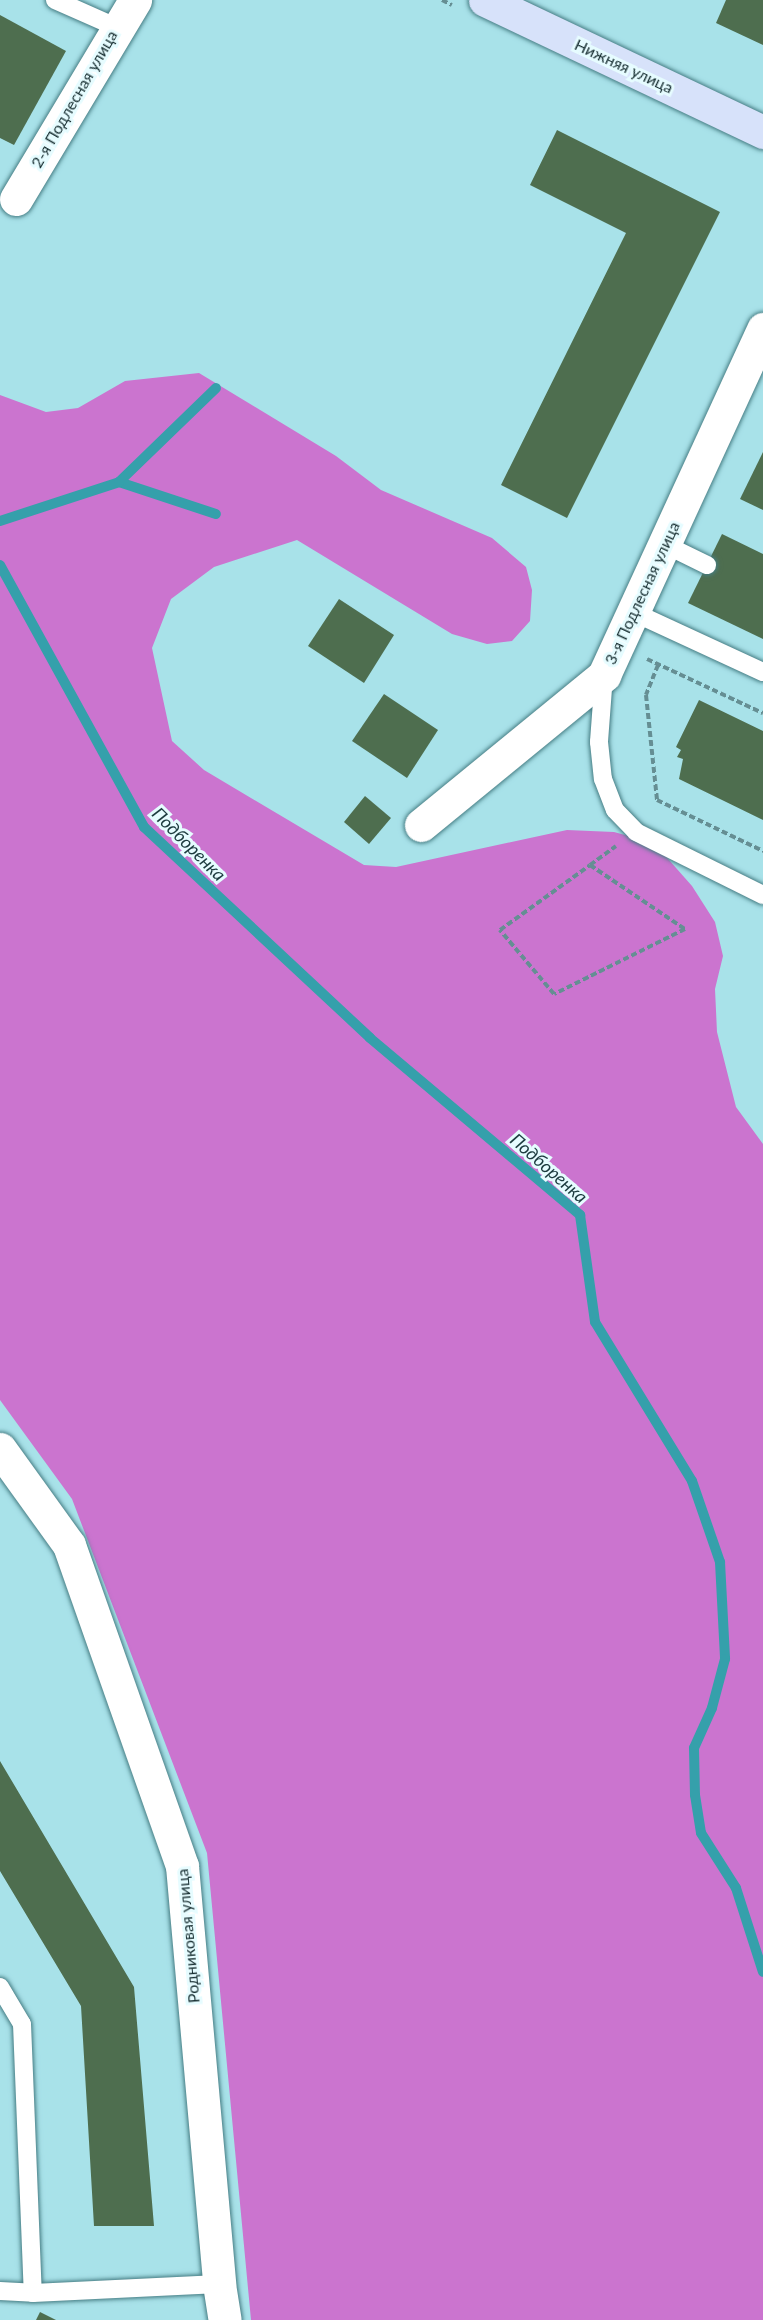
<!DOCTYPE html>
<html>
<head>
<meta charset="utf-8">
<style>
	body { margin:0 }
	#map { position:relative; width:763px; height:2320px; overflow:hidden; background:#a8e2e9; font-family:Lato,sans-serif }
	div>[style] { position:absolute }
	.forest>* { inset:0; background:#cb74cf }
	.stream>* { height:10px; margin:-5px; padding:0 5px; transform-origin:5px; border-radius:5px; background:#35a0ab }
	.building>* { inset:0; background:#4e6e4f }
	.path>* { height:4px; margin-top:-2px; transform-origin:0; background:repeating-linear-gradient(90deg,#658e93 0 6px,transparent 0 9px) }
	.roads { filter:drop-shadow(0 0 2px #467d84) drop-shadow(0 0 2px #467d84) }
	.lane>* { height:18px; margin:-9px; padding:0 9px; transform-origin:9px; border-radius:9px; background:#fff }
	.street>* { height:33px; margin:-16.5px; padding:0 16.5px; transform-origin:16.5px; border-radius:16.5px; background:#fff }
	.secondary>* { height:33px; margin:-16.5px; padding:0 16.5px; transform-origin:16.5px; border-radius:16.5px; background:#d7e2fa }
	span { translate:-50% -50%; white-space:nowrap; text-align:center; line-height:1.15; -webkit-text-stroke:6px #e6fcff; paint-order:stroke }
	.street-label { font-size:16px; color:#1a3134 }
	.water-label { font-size:18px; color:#1c3b3f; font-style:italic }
</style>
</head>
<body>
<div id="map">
	<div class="forest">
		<i style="clip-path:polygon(199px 373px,336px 456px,381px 490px,492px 538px,526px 567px,532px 590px,530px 621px,512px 641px,487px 644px,452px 634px,297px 540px,214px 567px,171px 599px,152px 648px,172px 741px,204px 770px,364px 865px,396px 867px,567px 830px,614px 832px,654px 843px,692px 886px,715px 922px,723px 956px,715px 989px,717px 1032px,736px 1107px,763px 1144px,763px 2320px,251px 2320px,207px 1853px,72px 1499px,0 1400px,0 395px,46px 412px,78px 408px,125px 381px)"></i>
	</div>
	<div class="stream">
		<i style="left:119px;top:482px;width:102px;rotate:18.3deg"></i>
		<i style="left:0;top:521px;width:125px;rotate:-18.1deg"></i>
		<i style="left:119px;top:482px;width:135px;rotate:-44.1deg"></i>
		<i style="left:0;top:565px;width:299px;rotate:61.2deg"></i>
		<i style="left:144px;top:827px;width:309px;rotate:43deg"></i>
		<i style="left:370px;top:1038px;width:275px;rotate:40.1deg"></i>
		<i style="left:580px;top:1215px;width:108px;rotate:82deg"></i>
		<i style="left:595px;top:1322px;width:186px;rotate:58.6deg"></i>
		<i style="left:692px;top:1481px;width:86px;rotate:70.9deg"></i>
		<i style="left:720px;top:1562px;width:97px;rotate:87deg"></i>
		<i style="left:725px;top:1659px;width:51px;rotate:104.9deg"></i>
		<i style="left:712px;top:1708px;width:44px;rotate:114.2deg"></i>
		<i style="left:694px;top:1748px;width:47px;rotate:88.8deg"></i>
		<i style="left:695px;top:1795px;width:38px;rotate:81deg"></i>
		<i style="left:701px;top:1833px;width:65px;rotate:57.5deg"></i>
		<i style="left:736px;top:1888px;width:88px;rotate:72.2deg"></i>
	</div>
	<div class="building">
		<i style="clip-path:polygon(726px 0,763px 0,763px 45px,716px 23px)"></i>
		<i style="clip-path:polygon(0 15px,66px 51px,14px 145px,0 138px)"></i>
		<i style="clip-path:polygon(557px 130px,720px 212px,567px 518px,501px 485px,626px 233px,530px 185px)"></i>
		<i style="clip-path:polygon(763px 452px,763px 510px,740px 499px)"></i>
		<i style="clip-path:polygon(722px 534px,763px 554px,763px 639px,688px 603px)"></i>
		<i style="clip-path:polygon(339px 599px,394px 635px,364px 683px,308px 646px)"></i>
		<i style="clip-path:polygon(384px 694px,438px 730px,407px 778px,352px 741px)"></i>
		<i style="clip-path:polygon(699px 700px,763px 731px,763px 820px,679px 779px,683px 759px,677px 757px,681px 750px,676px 747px)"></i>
		<i style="clip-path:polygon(365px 796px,391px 818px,369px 844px,344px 822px)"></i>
		<i style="clip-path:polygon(0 1761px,134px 1987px,154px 2226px,94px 2226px,81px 2006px,0 1871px)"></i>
		<i style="clip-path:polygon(40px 2312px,56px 2320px,36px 2320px)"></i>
	</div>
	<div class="path">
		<i style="left:442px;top:0;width:11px;rotate:27deg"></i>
		<i style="left:647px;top:659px;width:128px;rotate:25deg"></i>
		<i style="left:658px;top:665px;width:32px;rotate:112deg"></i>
		<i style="left:646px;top:695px;width:106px;rotate:84deg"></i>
		<i style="left:657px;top:800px;width:118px;rotate:25.7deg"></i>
		<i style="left:590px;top:865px;width:115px;rotate:34deg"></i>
		<i style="left:685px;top:929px;width:146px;rotate:153.6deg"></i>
		<i style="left:554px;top:994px;width:84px;rotate:-130.2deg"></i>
		<i style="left:500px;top:930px;width:111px;rotate:-35.8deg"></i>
		<i style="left:590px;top:865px;width:32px;rotate:-36deg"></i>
	</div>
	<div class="roads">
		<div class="lane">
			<i style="left:55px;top:0;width:67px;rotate:23.9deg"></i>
			<i style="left:664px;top:544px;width:48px;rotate:26deg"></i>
			<i style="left:633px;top:612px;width:143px;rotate:24.8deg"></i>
			<i style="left:604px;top:675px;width:67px;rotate:94.3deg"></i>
			<i style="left:599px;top:742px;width:37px;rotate:84deg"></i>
			<i style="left:603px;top:779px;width:33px;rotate:69deg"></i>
			<i style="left:615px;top:810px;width:30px;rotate:46deg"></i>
			<i style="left:636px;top:832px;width:142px;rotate:26.4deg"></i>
			<i style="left:0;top:1987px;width:43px;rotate:59.3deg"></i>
			<i style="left:22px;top:2024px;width:269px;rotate:87.7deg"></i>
			<i style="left:33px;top:2293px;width:186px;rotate:-2.8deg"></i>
			<i style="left:0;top:2291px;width:33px;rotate:3deg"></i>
		</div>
		<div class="street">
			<i style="left:16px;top:199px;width:232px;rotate:-59.1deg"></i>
			<i style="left:421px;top:825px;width:237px;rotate:-39.3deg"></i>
			<i style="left:604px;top:675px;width:381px;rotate:-65.3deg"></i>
			<i style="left:0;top:1449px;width:118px;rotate:54.3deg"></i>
			<i style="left:69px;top:1545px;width:340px;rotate:70.6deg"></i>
			<i style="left:182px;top:1866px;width:420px;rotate:84.9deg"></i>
			<i style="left:219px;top:2284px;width:36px;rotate:81deg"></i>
		</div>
		<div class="secondary">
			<i style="left:485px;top:0;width:308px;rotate:25.4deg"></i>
		</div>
	</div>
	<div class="street-label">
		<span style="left:624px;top:66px;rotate:25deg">Нижняя улица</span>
		<span style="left:74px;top:99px;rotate:-60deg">2-я Подлесная улица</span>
		<span style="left:642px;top:593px;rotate:-65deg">3-я Подлесная улица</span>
		<span style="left:188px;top:1936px;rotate:-95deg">Родниковая улица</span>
	</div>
	<div class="water-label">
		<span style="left:189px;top:844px;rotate:45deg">Подборенка</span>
		<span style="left:549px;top:1168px;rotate:41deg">Подборенка</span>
	</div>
</div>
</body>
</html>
